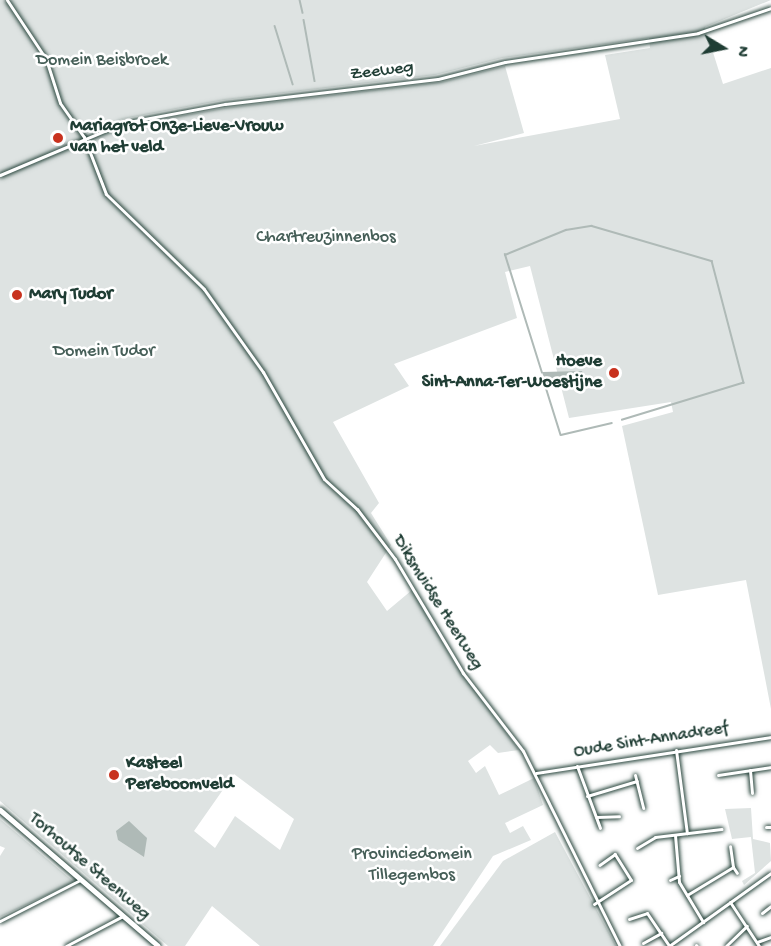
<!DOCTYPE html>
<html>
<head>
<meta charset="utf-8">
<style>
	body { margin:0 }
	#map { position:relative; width:771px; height:946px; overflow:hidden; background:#fff; font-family:"Gochi Hand",sans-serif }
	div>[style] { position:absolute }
	.green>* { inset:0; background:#dee3e2 }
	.water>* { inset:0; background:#afbab7 }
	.stream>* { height:1.5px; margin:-0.75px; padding:0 0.75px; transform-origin:0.75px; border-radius:0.75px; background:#afbab7 }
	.roads { filter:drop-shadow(0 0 2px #1f3d34) drop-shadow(0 0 2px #1f3d34) }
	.minor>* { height:3px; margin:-1.5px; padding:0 1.5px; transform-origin:1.5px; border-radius:1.5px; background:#fff }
	.primary>* { height:5px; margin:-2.5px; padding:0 2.5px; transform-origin:2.5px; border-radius:2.5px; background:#fff }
	.dots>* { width:16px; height:16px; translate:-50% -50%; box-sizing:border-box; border:3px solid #fff; border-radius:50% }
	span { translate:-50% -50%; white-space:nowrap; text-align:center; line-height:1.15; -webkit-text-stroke:5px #fff; paint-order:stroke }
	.park-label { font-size:18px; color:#455e57 }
	.street-label { font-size:18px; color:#1f3d34 }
	.poi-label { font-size:18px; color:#1f3d34; font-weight:700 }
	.left { translate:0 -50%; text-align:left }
	.right { translate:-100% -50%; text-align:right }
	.north { position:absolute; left:693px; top:18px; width:60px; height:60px; -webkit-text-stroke:4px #fff; paint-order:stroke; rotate:100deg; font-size:16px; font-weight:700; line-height:24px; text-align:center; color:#1f3d34 }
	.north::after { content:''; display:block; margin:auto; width:21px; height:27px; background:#1f3d34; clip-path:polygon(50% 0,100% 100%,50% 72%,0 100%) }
</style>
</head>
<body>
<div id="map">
	<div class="green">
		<i style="clip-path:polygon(evenodd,0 0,771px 0,705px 27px,723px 84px,771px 68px,771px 709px,746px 580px,658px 595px,622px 426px,673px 412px,671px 402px,569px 418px,530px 266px,505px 272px,517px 318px,394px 364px,409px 386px,333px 422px,379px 503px,371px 513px,391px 545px,367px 582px,387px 611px,412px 590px,455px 664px,519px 750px,498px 753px,490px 745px,468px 761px,476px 773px,485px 766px,499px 795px,534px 778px,543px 805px,505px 823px,510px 833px,523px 826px,531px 840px,493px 856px,433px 946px,260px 946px,212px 906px,185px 946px,168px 946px,0 801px,0 0,649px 38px,650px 48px,605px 55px,620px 119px,474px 146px,524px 133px,505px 66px,442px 82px,225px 108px,124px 126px,89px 139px,86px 133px,122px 119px,224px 100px,435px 75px,502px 58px,649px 38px,0 0,234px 774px,294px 819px,280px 850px,235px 816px,215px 848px,194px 831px,234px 774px)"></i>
		<i style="clip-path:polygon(751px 808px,753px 839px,770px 843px,771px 861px,744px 885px,742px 881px,755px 873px,751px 837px,732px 839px,725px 809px)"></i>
		<i style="clip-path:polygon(0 819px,74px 882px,0 917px,0 856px,5px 848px,0 846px)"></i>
		<i style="clip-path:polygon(555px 832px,616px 946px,440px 946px,503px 861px)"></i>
	</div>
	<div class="water">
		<i style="clip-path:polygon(582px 371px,586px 381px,566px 385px,546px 385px,542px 372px)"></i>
		<i style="clip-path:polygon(129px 821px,147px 838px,144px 857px,118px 840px,116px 831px)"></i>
	</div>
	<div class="stream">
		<i style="left:300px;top:0;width:13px;rotate:77deg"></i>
		<i style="left:304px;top:20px;width:62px;rotate:79.8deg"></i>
		<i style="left:275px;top:26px;width:61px;rotate:72.8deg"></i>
		<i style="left:542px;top:373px;width:124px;rotate:-107.4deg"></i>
		<i style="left:505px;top:255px;width:66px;rotate:-22.3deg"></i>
		<i style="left:566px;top:230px;width:26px;rotate:-9deg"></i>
		<i style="left:592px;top:226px;width:125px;rotate:16.3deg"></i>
		<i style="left:712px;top:261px;width:126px;rotate:75.3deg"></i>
		<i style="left:744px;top:383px;width:127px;rotate:163deg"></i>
		<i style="left:545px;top:384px;width:53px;rotate:72.6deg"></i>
		<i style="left:561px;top:435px;width:52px;rotate:-13.2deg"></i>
	</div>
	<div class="roads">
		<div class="minor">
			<i style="left:7px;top:0;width:71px;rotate:56.5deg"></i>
			<i style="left:46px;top:59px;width:46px;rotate:72.3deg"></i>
			<i style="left:60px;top:103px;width:42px;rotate:54.8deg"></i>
			<i style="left:84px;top:137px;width:61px;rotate:68.9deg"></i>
			<i style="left:106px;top:194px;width:136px;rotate:44.1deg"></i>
			<i style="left:204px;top:289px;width:102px;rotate:54.6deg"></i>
			<i style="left:263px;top:372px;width:123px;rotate:60.3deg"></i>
			<i style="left:324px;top:479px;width:45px;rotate:42.3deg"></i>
			<i style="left:357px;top:509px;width:63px;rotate:52.8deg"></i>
			<i style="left:395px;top:559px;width:133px;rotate:59.2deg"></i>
			<i style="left:463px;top:673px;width:98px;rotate:52.4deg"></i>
			<i style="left:523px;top:751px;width:218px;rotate:63.6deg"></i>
			<i style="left:0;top:175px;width:134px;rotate:-22.9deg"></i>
			<i style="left:123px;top:123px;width:104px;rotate:-10.6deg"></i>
			<i style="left:225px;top:104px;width:214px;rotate:-6.7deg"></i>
			<i style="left:438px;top:79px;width:69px;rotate:-14.2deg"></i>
			<i style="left:505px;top:62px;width:195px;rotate:-8.5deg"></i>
			<i style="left:698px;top:33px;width:77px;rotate:-18.9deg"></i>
			<i style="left:676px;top:750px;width:84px;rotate:82.5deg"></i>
			<i style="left:577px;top:766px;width:66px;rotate:69.6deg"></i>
			<i style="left:750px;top:770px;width:23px;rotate:85deg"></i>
			<i style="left:536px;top:773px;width:238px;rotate:-8.7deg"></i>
			<i style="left:635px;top:775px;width:34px;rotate:76deg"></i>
			<i style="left:718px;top:775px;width:54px;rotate:-8.6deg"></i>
			<i style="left:587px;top:796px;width:52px;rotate:-16.7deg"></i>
			<i style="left:596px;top:817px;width:23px;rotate:-2deg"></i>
			<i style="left:766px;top:827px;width:5px"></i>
			<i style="left:675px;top:835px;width:47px;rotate:85.1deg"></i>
			<i style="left:679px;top:882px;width:47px;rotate:59deg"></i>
			<i style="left:637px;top:848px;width:21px;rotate:-31deg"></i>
			<i style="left:655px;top:837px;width:67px;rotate:-6.8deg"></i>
			<i style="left:733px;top:867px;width:7px;rotate:56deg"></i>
			<i style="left:670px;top:880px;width:10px;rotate:-24deg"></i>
			<i style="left:687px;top:895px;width:54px;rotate:-31.3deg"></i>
			<i style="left:733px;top:867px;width:21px;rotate:-98deg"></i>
			<i style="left:730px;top:902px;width:53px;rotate:56.6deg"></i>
			<i style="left:594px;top:904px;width:44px;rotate:-33deg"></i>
			<i style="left:631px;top:880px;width:31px;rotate:-122deg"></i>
			<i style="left:615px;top:854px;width:19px;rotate:145deg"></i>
			<i style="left:762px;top:913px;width:11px;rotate:-38deg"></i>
			<i style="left:629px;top:919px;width:19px;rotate:-18deg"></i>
			<i style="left:647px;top:913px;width:40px;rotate:56deg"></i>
			<i style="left:0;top:921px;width:90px;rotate:-27.1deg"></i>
			<i style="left:757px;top:942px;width:15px;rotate:-20deg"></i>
			<i style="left:643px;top:943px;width:21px;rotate:-29deg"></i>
			<i style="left:696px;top:945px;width:1px;rotate:45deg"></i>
			<i style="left:66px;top:946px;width:64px;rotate:-27.8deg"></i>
			<i style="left:669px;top:946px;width:125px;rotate:-35.6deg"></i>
			<i style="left:726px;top:946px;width:29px;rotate:-44deg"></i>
		</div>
		<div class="primary">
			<i style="left:0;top:810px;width:208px;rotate:40.7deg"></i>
		</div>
	</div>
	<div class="dots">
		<i style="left:58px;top:138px;background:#c8321e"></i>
		<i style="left:17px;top:295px;background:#c8321e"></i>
		<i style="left:614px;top:373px;background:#c8321e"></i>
		<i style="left:114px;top:775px;background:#c8321e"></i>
	</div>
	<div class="park-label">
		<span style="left:102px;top:61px">Domein Beisbroek</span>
		<span style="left:326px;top:238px">Chartreuzinnenbos</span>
		<span style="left:104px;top:352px">Domein Tudor</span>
		<span style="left:412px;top:866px">Provinciedomein<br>Tillegembos</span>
	</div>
	<div class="street-label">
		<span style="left:382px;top:72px;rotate:-7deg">Zeeweg</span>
		<span style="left:437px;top:603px;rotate:58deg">Diksmuidse Heerweg</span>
		<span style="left:651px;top:741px;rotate:-9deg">Oude Sint-Annadreef</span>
		<span style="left:89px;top:867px;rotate:41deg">Torhoutse Steenweg</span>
	</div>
	<div class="poi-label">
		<span class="left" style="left:70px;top:138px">Mariagrot Onze-Lieve-Vrouw<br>van het veld</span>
		<span class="left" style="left:29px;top:295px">Mary Tudor</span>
		<span class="right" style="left:602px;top:373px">Hoeve<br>Sint-Anna-Ter-Woestijne</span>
		<span class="left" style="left:126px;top:775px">Kasteel<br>Pereboomveld</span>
	</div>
	<div class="north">N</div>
</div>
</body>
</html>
